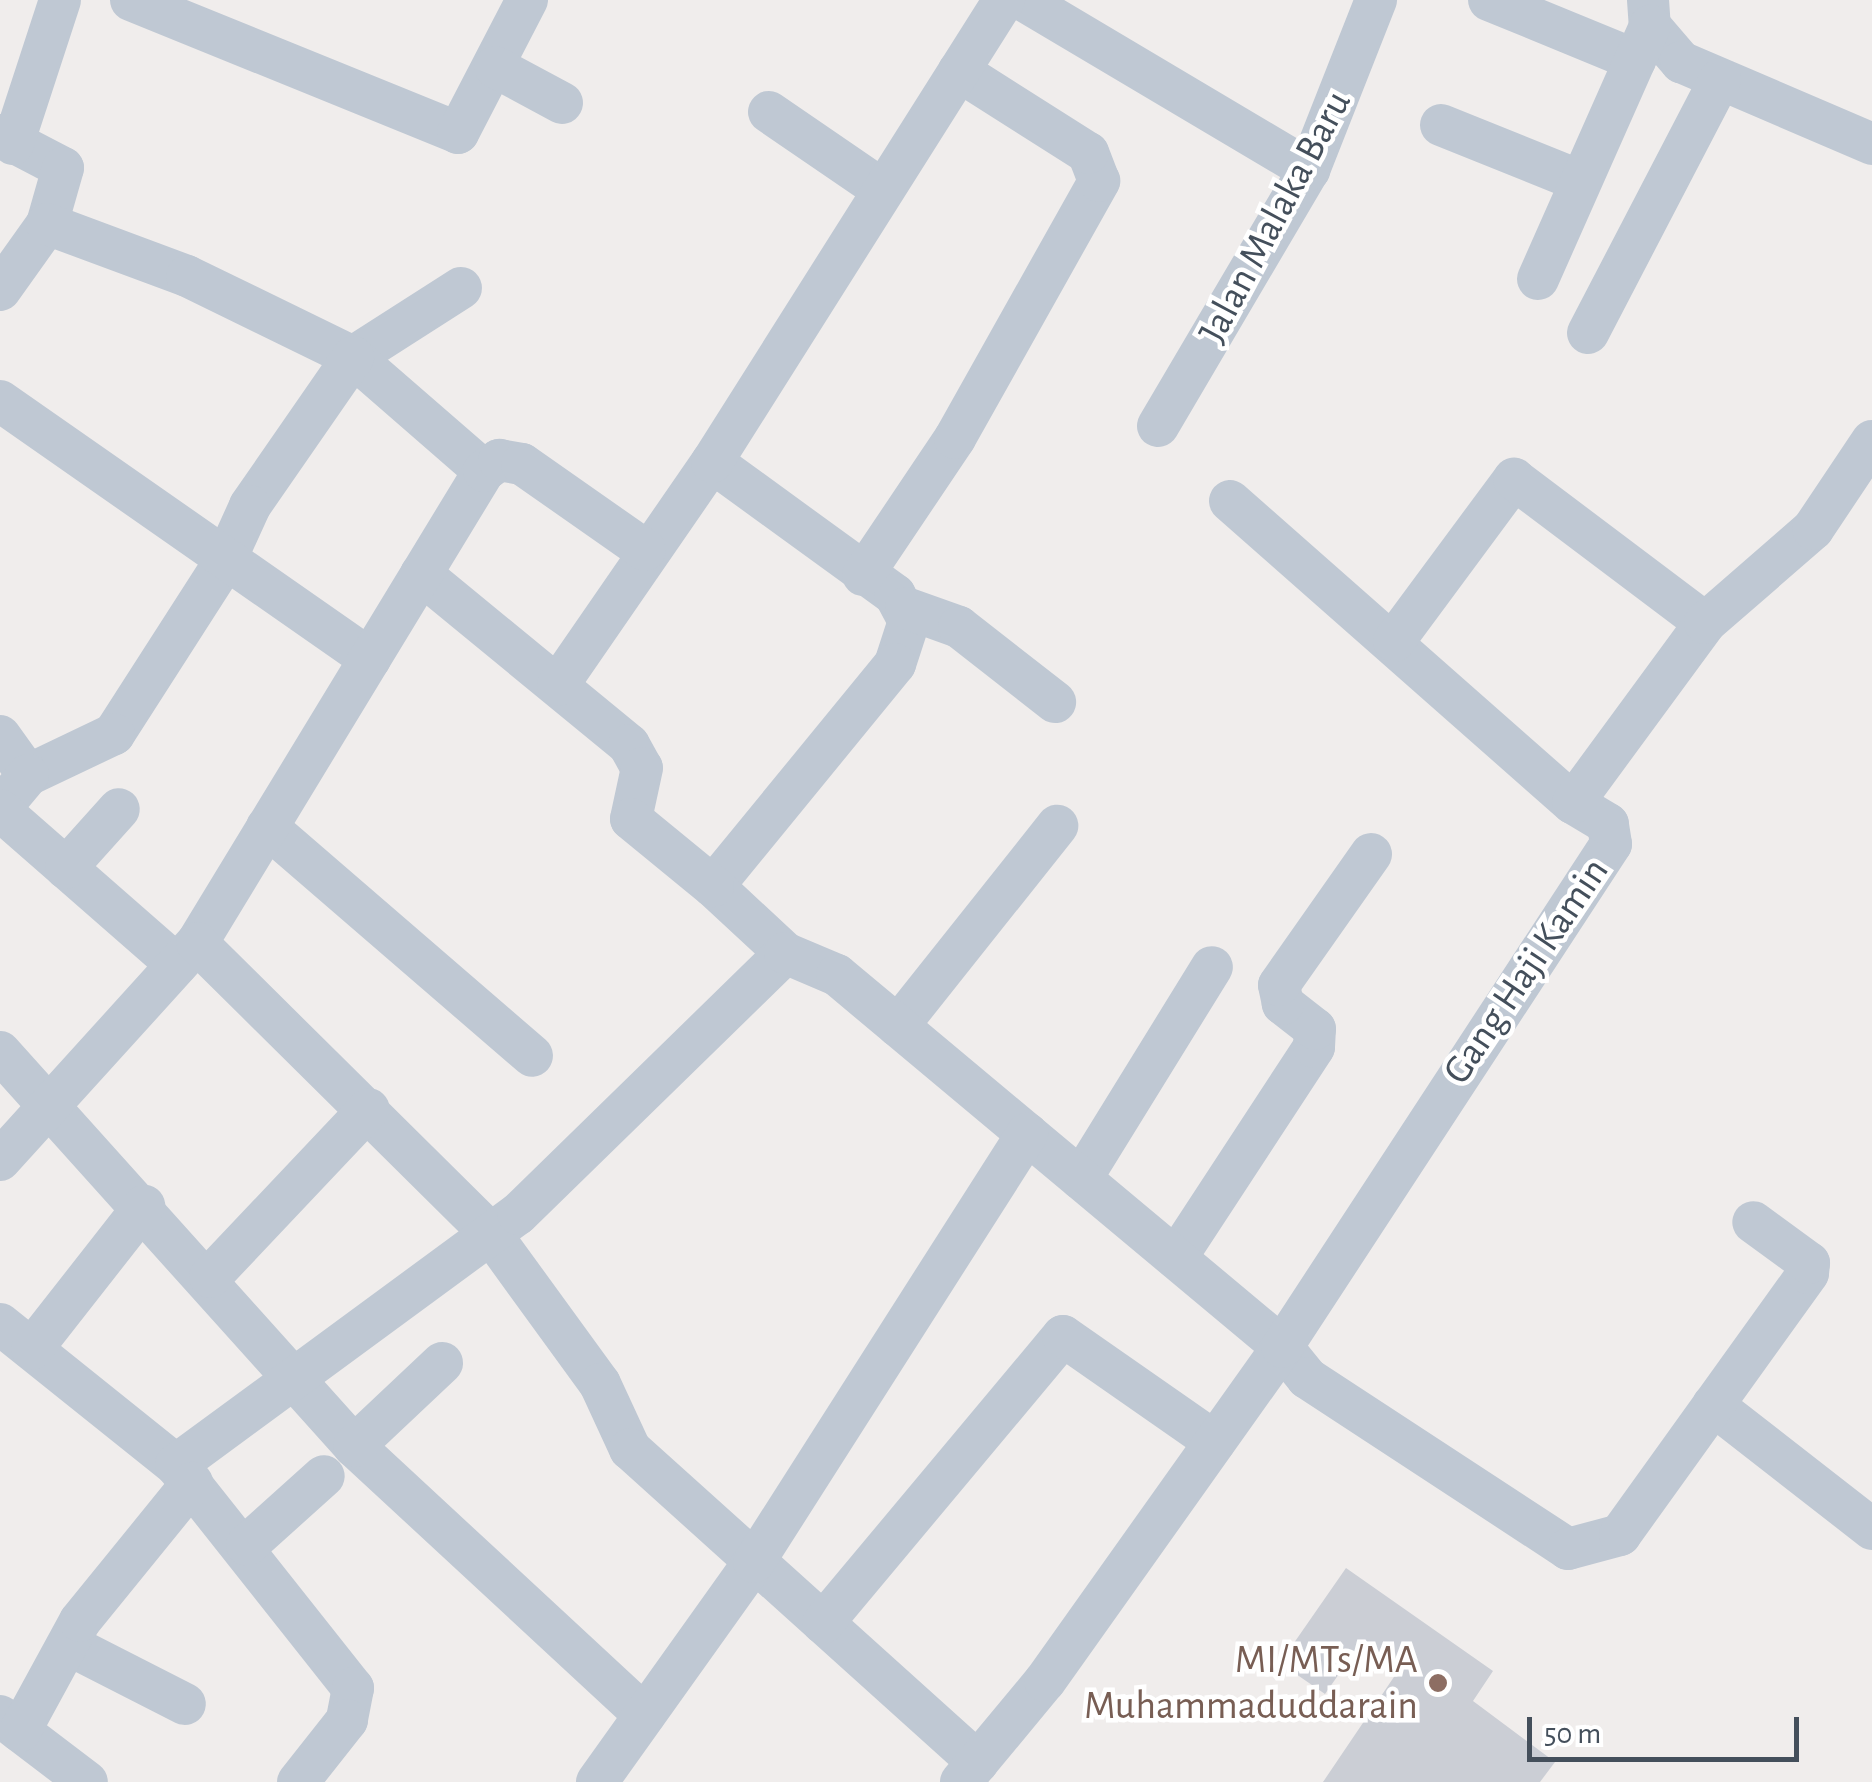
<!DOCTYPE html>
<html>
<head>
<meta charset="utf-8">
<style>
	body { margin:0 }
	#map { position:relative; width:1872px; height:1782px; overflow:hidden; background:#f0edec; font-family:"Alegreya Sans",sans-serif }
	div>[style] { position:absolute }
	.building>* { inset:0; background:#cbced5 }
	.street>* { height:42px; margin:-21px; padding:0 21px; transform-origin:21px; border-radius:21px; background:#bfc8d3 }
	.dots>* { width:28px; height:28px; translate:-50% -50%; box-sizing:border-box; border:5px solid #fff; border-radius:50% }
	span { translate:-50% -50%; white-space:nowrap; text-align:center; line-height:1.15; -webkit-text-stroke:9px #fff; paint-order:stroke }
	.street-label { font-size:40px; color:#444f5b }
	.education-label { font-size:40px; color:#785e54 }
	.right { translate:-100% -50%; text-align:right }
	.scale { position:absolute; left:1527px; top:1717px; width:272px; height:45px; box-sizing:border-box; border:5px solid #444f5b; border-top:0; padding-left:12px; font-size:30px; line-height:35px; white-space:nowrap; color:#444f5b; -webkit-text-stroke:8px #fff; paint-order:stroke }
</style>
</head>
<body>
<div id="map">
	<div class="building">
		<i style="clip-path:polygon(1346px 1568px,1493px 1671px,1473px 1701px,1555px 1762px,1540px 1782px,1323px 1782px,1400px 1668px,1362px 1641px,1325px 1694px,1280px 1663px)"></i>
	</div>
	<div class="street">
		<i style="left:131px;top:0;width:353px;rotate:22.1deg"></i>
		<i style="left:458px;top:133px;width:150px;rotate:-62.6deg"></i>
		<i style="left:1023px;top:0;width:333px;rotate:30.7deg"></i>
		<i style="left:1489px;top:0;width:158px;rotate:22.3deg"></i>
		<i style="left:1648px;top:0;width:26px;rotate:86deg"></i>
		<i style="left:1650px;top:26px;width:48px;rotate:49.3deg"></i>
		<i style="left:1681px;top:62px;width:208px;rotate:23.2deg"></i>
		<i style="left:495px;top:67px;width:76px;rotate:28.2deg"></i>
		<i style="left:769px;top:112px;width:138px;rotate:34.4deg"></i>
		<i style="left:1441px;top:125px;width:150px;rotate:21.9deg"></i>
		<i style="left:0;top:135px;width:71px;rotate:27.6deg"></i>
		<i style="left:63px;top:168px;width:58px;rotate:105.9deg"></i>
		<i style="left:13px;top:144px;width:151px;rotate:-71.9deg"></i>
		<i style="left:1538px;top:279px;width:277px;rotate:-66.1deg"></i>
		<i style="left:461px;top:288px;width:128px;rotate:147.4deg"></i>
		<i style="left:353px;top:357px;width:174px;rotate:41deg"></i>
		<i style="left:0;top:290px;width:81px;rotate:-54.5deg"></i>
		<i style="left:47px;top:224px;width:149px;rotate:20.4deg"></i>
		<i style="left:187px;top:276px;width:185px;rotate:26deg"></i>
		<i style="left:353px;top:357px;width:181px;rotate:124.7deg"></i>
		<i style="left:250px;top:506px;width:60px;rotate:114.4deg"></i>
		<i style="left:225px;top:561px;width:206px;rotate:122.7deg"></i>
		<i style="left:114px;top:734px;width:95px;rotate:154.5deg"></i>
		<i style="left:1588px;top:333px;width:286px;rotate:-62.5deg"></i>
		<i style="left:0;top:401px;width:451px;rotate:34.9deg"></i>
		<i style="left:1158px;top:426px;width:297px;rotate:-59.5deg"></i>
		<i style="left:1309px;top:170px;width:183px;rotate:-68.5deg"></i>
		<i style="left:712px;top:462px;width:226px;rotate:36deg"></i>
		<i style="left:895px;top:595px;width:30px;rotate:62deg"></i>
		<i style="left:909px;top:621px;width:45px;rotate:108deg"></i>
		<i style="left:895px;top:664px;width:287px;rotate:129.3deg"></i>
		<i style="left:713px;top:886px;width:98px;rotate:42.9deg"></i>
		<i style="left:1230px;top:501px;width:457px;rotate:41.4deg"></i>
		<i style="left:421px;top:574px;width:269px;rotate:39.4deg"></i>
		<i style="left:629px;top:745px;width:26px;rotate:61deg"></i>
		<i style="left:642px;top:768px;width:52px;rotate:102.2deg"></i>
		<i style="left:631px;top:819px;width:106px;rotate:39.3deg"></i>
		<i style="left:863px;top:575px;width:165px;rotate:-56.1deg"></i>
		<i style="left:955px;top:438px;width:295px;rotate:-60.7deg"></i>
		<i style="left:1099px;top:181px;width:30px;rotate:-111deg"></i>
		<i style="left:1088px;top:153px;width:153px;rotate:-147.6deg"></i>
		<i style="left:906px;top:608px;width:56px;rotate:19.7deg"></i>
		<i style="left:959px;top:627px;width:122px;rotate:38deg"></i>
		<i style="left:1394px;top:641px;width:202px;rotate:-53.5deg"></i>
		<i style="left:1514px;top:479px;width:239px;rotate:37deg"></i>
		<i style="left:558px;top:685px;width:271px;rotate:-55.4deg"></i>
		<i style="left:712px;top:462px;width:547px;rotate:-57.71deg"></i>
		<i style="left:0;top:736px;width:48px;rotate:54.3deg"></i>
		<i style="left:28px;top:775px;width:26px;rotate:130deg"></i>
		<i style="left:0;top:810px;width:235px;rotate:41.2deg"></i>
		<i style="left:267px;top:827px;width:350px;rotate:40.8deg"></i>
		<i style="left:66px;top:868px;width:79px;rotate:-48.1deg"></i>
		<i style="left:197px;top:943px;width:552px;rotate:-58.7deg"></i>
		<i style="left:484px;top:471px;width:19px;rotate:-36deg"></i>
		<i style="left:499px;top:460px;width:23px;rotate:10deg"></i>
		<i style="left:522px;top:464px;width:150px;rotate:35deg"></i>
		<i style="left:898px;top:1026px;width:256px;rotate:-51.5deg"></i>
		<i style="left:0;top:1052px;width:530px;rotate:48.06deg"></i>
		<i style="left:354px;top:1446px;width:396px;rotate:42.8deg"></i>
		<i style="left:0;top:1160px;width:293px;rotate:-47.8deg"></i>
		<i style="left:197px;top:943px;width:414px;rotate:44.7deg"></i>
		<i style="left:491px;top:1234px;width:185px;rotate:54deg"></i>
		<i style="left:600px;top:1384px;width:72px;rotate:65.2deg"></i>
		<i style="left:630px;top:1449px;width:468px;rotate:42deg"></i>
		<i style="left:1081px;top:1179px;width:249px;rotate:-58.3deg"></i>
		<i style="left:1176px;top:1258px;width:252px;rotate:-56.8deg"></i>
		<i style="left:1314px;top:1047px;width:18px;rotate:-87deg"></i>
		<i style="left:1315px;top:1029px;width:41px;rotate:-142deg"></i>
		<i style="left:1283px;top:1004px;width:19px;rotate:-102deg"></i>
		<i style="left:1279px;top:985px;width:160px;rotate:-54.9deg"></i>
		<i style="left:210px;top:1277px;width:231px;rotate:-46.6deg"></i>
		<i style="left:0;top:1324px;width:226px;rotate:38.7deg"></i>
		<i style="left:176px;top:1465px;width:285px;rotate:51.6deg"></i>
		<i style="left:353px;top:1688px;width:33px;rotate:101deg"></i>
		<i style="left:347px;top:1720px;width:79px;rotate:128.3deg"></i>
		<i style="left:32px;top:1349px;width:182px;rotate:-51.9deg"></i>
		<i style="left:1713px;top:1405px;width:202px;rotate:37.9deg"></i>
		<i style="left:354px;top:1446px;width:121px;rotate:-43.3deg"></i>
		<i style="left:176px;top:1465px;width:424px;rotate:-36.3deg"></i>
		<i style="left:518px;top:1214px;width:373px;rotate:-44.3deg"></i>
		<i style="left:785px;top:953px;width:56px;rotate:22.9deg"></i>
		<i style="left:837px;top:975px;width:580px;rotate:39.89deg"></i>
		<i style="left:1282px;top:1347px;width:40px;rotate:51deg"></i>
		<i style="left:1307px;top:1378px;width:312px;rotate:33.2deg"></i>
		<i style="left:1568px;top:1549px;width:54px;rotate:-15.1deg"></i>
		<i style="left:1620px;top:1535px;width:322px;rotate:-54.3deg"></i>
		<i style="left:1808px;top:1273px;width:10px;rotate:-84deg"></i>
		<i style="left:1809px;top:1263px;width:69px;rotate:-143.8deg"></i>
		<i style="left:247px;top:1545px;width:103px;rotate:-41.9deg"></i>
		<i style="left:823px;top:1623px;width:374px;rotate:-50.1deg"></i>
		<i style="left:1063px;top:1336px;width:185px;rotate:34.9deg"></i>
		<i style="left:74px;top:1636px;width:13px;rotate:77deg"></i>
		<i style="left:77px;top:1649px;width:121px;rotate:27deg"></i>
		<i style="left:0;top:1716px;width:109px;rotate:37.2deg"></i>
		<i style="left:20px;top:1731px;width:125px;rotate:-61.4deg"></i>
		<i style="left:80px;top:1621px;width:178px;rotate:-50.9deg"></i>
		<i style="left:597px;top:1782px;width:270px;rotate:-54.5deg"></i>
		<i style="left:754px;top:1562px;width:508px;rotate:-57.47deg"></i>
		<i style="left:961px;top:1782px;width:131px;rotate:-50.3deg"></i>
		<i style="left:1045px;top:1681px;width:410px;rotate:-54.6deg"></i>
		<i style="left:1282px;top:1347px;width:601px;rotate:-56.81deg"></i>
		<i style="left:1611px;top:844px;width:20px;rotate:-99deg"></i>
		<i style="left:1608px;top:824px;width:41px;rotate:-149deg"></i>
		<i style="left:1573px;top:803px;width:223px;rotate:-53.7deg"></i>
		<i style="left:1705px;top:623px;width:143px;rotate:-41deg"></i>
		<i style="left:1813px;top:529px;width:106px;rotate:-56.2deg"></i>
	</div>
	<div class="dots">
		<i style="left:1438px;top:1683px;background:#8d6e63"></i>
	</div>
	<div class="street-label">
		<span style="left:1275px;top:217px;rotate:-62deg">Jalan Malaka Baru</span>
		<span style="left:1526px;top:971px;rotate:-56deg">Gang Haji Kamin</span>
	</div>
	<div class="education-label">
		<span class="right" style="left:1418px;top:1683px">MI/MTs/MA<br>Muhammaduddarain</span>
	</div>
	<div class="scale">50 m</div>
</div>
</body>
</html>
